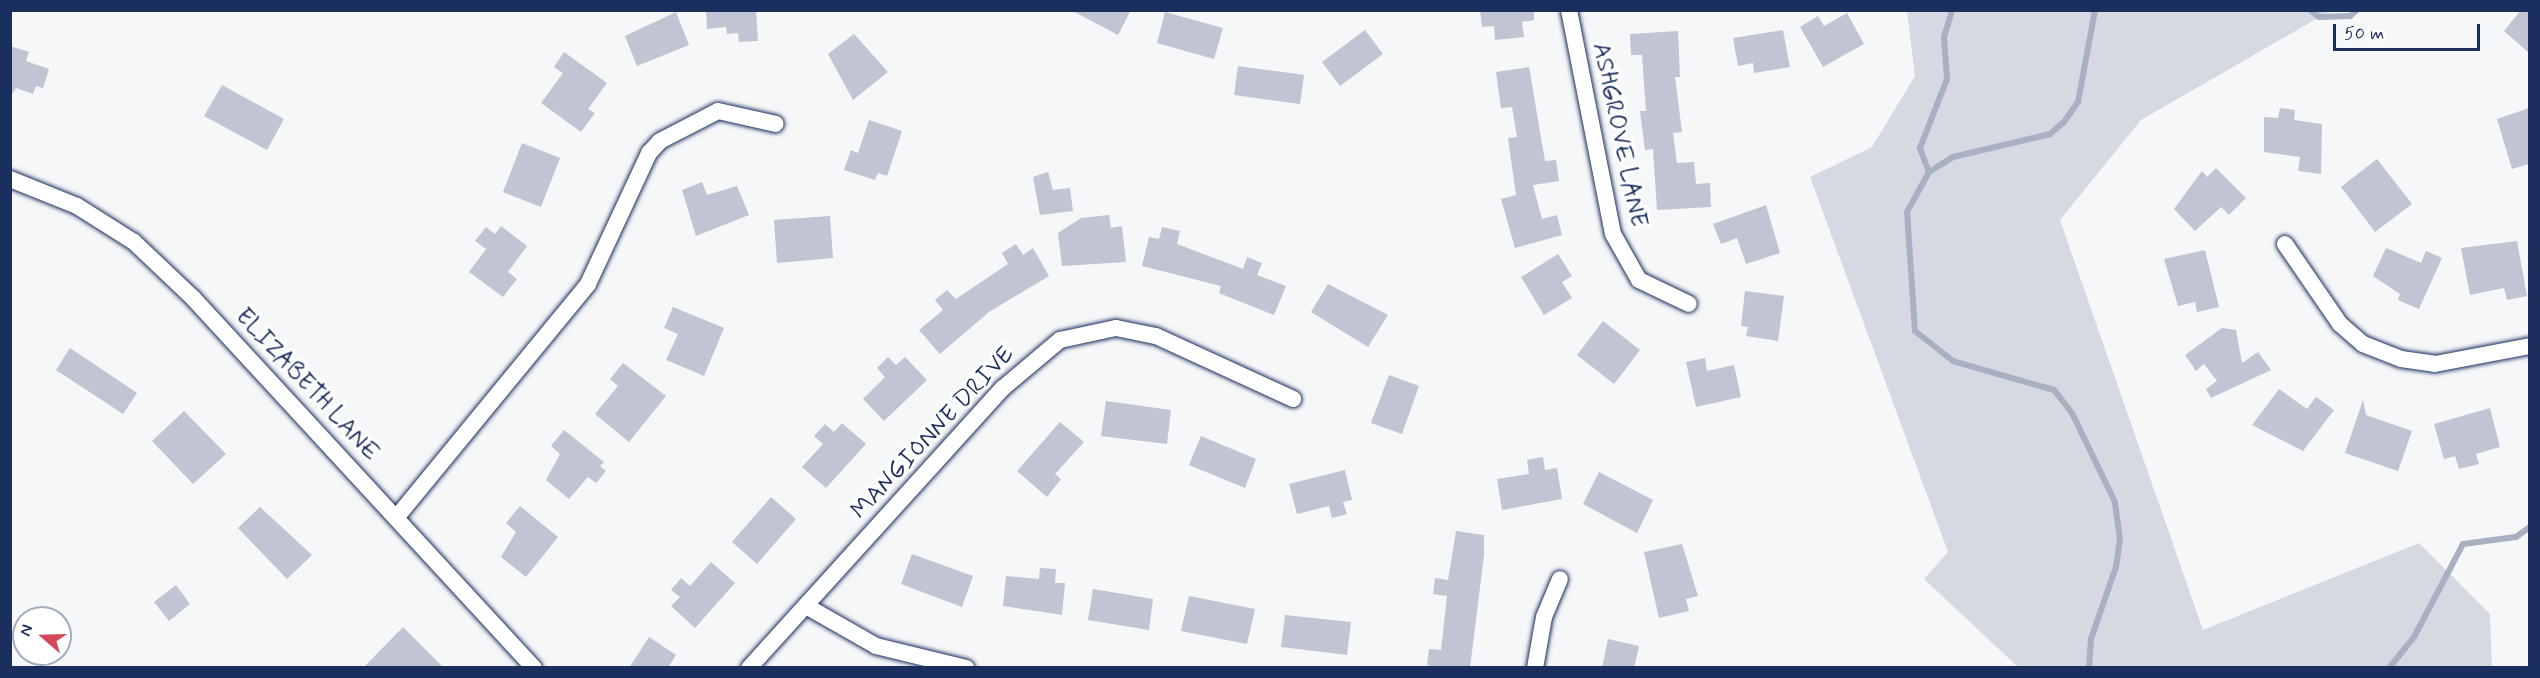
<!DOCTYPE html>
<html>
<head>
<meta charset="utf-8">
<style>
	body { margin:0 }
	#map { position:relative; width:2540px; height:678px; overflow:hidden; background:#f6f7f9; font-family:Mynerve,sans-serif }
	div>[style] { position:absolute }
	.green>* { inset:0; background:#d6d9e2 }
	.stream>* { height:6px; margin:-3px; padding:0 3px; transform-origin:3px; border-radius:3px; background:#a9b0c1 }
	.building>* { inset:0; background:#c0c4d3 }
	.roads { filter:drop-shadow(0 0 2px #1b2f5e) drop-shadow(0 0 2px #1b2f5e) }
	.minor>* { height:16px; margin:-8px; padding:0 8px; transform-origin:8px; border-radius:8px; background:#fff }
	span { translate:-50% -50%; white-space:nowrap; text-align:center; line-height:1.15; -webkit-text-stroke:6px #fff; paint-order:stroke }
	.street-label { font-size:24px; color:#1b2f5e }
	.frame { position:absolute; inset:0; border:12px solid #1b2f5e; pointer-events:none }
	.north { position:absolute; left:12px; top:606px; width:60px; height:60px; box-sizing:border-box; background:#fff; border:2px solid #a4acbf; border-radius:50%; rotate:290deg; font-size:16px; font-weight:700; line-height:24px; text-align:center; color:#1b2f5e }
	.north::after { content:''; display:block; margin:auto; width:21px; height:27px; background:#d1495b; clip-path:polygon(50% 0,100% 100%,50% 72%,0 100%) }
	.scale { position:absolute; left:2333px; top:24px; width:147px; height:27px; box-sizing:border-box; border:3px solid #1b2f5e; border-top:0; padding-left:8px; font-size:18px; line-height:21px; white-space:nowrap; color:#1b2f5e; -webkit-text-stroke:4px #fff; paint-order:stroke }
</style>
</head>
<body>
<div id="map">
	<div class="green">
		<i style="clip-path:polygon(1907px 11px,2330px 11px,2141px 120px,2060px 220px,2203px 630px,2419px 543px,2490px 614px,2492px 667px,2018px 667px,1924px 579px,1948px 552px,1810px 177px,1872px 147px,1915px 76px)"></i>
	</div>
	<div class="stream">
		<i style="left:2310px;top:10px;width:11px;rotate:38deg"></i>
		<i style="left:2319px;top:17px;width:31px;rotate:-2deg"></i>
		<i style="left:2350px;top:16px;width:9px;rotate:-41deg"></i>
		<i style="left:1929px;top:172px;width:26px;rotate:-111deg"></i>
		<i style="left:1920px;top:148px;width:74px;rotate:-68.6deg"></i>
		<i style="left:1947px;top:79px;width:42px;rotate:-94.1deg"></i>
		<i style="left:1944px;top:37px;width:28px;rotate:-73deg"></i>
		<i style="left:2089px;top:668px;width:29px;rotate:-86deg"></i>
		<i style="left:2091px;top:639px;width:76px;rotate:-70.9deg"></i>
		<i style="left:2116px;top:567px;width:28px;rotate:-82deg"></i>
		<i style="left:2120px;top:539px;width:37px;rotate:-98deg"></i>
		<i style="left:2115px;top:502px;width:99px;rotate:-115.8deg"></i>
		<i style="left:2072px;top:413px;width:29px;rotate:-128deg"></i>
		<i style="left:2054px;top:390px;width:105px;rotate:-164deg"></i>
		<i style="left:1953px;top:361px;width:48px;rotate:-141.7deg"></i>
		<i style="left:1915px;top:331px;width:119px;rotate:-93.8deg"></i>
		<i style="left:1907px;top:212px;width:46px;rotate:-61.2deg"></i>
		<i style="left:1929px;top:172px;width:28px;rotate:-32deg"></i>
		<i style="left:1953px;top:157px;width:100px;rotate:-13.3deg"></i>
		<i style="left:2050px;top:134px;width:18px;rotate:-41deg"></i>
		<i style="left:2064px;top:122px;width:24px;rotate:-55deg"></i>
		<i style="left:2078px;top:102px;width:94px;rotate:-79.5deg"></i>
		<i style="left:2389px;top:668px;width:40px;rotate:-51deg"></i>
		<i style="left:2414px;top:637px;width:105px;rotate:-62.2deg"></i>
		<i style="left:2463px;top:544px;width:53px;rotate:-7.5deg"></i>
		<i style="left:2516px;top:537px;width:17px;rotate:-36deg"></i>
	</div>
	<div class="building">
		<i style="clip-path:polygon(706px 10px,756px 10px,758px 41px,739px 42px,738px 33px,727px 34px,726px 27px,707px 29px)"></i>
		<i style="clip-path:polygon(1071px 10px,1131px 10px,1118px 35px)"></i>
		<i style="clip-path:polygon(1480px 10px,1534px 10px,1534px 20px,1522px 22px,1524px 37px,1495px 40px,1494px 26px,1482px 27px)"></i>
		<i style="clip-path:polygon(2521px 10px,2529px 10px,2529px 53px,2504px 31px)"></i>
		<i style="clip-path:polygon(676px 12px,689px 45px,637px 66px,625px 36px)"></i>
		<i style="clip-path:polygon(1165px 12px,1223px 28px,1214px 59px,1157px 43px)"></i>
		<i style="clip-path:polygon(1847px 13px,1864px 44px,1823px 67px,1800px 27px,1818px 16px,1824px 26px)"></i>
		<i style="clip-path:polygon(1365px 30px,1383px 54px,1340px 86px,1322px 62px)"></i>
		<i style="clip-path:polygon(1783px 30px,1790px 67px,1754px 73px,1753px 63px,1738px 66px,1733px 38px)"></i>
		<i style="clip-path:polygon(1678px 31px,1680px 77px,1675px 77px,1682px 132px,1673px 133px,1677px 163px,1694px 162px,1696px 184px,1710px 183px,1711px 207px,1657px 210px,1653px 149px,1645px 150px,1640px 111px,1646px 111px,1642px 55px,1631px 55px,1630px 34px)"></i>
		<i style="clip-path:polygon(854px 34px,888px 72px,853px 100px,828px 54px)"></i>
		<i style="clip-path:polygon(10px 46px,29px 52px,26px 61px,49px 69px,43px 88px,36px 86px,33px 94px,16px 88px,10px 97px)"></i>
		<i style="clip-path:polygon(564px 52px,607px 83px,588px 109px,595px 113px,581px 132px,541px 103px,563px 73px,554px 67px)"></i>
		<i style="clip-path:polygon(1238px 66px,1304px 75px,1300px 104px,1234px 95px)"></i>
		<i style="clip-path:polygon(1529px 67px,1545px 161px,1556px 160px,1559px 181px,1533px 185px,1542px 219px,1557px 215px,1562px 235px,1515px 248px,1501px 199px,1516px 195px,1508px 138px,1517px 137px,1512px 107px,1501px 108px,1496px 72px)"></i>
		<i style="clip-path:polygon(222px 85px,284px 119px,267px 150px,204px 116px)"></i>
		<i style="clip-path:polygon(2280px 108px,2295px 110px,2294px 120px,2322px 124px,2321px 174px,2298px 171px,2300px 157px,2264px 152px,2264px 117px,2278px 118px)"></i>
		<i style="clip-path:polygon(2529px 108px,2529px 164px,2512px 169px,2497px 119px)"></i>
		<i style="clip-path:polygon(869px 120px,902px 131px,887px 176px,878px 173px,875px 180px,844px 170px,851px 150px,858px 153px)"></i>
		<i style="clip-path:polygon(522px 143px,560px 158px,541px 207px,503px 192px)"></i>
		<i style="clip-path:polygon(2377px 159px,2412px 204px,2375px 232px,2341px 187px)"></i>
		<i style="clip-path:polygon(2216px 168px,2246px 198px,2229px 215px,2221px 207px,2195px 231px,2174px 209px,2202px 171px,2207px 177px)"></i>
		<i style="clip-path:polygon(1048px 172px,1053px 190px,1070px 188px,1073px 211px,1040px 215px,1033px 177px)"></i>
		<i style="clip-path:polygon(702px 182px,707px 195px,737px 186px,749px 215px,696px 236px,682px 190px)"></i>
		<i style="clip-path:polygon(1766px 205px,1780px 253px,1746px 264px,1737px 238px,1721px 244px,1713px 224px)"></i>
		<i style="clip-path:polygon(1109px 215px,1111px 228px,1122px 226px,1126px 262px,1062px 266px,1058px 233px,1081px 218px)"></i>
		<i style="clip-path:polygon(830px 216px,833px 258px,777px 263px,774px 220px)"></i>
		<i style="clip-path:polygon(501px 226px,527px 246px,508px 272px,517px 279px,503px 297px,469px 272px,486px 249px,475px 241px,486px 227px,495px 234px)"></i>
		<i style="clip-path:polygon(1162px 227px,1180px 231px,1177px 244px,1243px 269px,1247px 257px,1262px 263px,1257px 275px,1286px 286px,1274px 315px,1219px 293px,1221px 286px,1142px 266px,1149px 237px,1159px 239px)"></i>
		<i style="clip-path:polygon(2517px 241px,2527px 296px,2507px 300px,2504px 288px,2470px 295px,2461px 248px)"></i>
		<i style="clip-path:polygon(1016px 244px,1023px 255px,1033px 248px,1049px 276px,989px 312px,940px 354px,919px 330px,943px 310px,935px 300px,947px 290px,956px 299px,1008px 264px,1002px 253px)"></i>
		<i style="clip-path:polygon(2386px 248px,2421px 263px,2426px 251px,2442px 258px,2419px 309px,2398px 300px,2400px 294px,2373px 276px)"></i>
		<i style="clip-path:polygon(2205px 250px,2219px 307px,2197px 312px,2195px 302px,2178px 306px,2164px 259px)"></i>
		<i style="clip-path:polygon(1558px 254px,1572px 276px,1562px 282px,1572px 298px,1544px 315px,1521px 277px)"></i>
		<i style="clip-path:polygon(1328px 284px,1388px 315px,1368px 347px,1311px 312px)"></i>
		<i style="clip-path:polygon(1745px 291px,1784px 296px,1778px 341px,1746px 336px,1748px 327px,1741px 326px)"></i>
		<i style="clip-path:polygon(673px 307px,724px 328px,704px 376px,666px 360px,678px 334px,664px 328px)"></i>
		<i style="clip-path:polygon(1603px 321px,1640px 350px,1614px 384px,1577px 355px)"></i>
		<i style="clip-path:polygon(2222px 328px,2236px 330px,2242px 363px,2258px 352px,2271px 370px,2211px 398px,2206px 389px,2217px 381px,2204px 364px,2196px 371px,2185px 355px)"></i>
		<i style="clip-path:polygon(70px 348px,137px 393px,123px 414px,56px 370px)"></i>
		<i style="clip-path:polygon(888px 357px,896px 365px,905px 357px,927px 380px,884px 421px,863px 399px,885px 377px,877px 368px)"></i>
		<i style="clip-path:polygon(1705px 358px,1707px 371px,1734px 365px,1741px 397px,1696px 407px,1686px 362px)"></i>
		<i style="clip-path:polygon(623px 363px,666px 396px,629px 442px,595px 414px,618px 386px,610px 379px)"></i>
		<i style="clip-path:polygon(1389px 375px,1419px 386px,1402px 434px,1371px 423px)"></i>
		<i style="clip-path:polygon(2279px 389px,2307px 409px,2316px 397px,2334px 410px,2303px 451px,2252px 425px)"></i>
		<i style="clip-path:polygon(2363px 400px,2366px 415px,2412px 431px,2398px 471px,2345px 453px)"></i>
		<i style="clip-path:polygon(1106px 401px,1171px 410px,1167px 444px,1101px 436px)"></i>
		<i style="clip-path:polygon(2490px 408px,2500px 447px,2476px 454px,2479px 464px,2459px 469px,2455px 456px,2444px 459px,2434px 424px)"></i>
		<i style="clip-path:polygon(184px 411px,226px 454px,193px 484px,152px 441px)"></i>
		<i style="clip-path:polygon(1060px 422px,1084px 442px,1055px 474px,1061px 479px,1047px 497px,1017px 471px)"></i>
		<i style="clip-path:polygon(842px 423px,866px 444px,826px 488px,802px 467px,823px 444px,814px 436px,825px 424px,834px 432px)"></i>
		<i style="clip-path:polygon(564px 430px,604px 462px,600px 466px,606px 471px,596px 483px,588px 477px,569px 499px,546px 480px,560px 454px,551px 446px)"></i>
		<i style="clip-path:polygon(1201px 436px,1256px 459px,1245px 488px,1189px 465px)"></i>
		<i style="clip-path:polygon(1543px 457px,1545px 470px,1557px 468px,1562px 499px,1502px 510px,1497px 479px,1529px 474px,1527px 460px)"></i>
		<i style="clip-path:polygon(1345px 470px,1352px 500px,1343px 502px,1347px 514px,1332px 518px,1329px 506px,1297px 514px,1289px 484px)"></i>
		<i style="clip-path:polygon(1599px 472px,1653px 500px,1637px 533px,1583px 504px)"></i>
		<i style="clip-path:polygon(771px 497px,796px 519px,757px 564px,732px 542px)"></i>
		<i style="clip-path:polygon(520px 506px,558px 537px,526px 577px,501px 557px,516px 532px,506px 523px)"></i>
		<i style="clip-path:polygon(260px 507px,312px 555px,287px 579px,238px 528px)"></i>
		<i style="clip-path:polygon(1456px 531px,1484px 535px,1484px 555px,1470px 668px,1438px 668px,1427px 665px,1429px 649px,1441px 650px,1447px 596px,1433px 594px,1435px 578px,1448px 580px)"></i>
		<i style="clip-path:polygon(1682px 544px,1698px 596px,1686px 599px,1689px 611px,1659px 618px,1644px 552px)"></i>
		<i style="clip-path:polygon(912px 554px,973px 576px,962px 607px,901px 584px)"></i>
		<i style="clip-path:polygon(711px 562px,735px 583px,695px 628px,671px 606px,680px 597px,671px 590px,681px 578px,690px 586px)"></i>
		<i style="clip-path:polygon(1040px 568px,1056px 569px,1055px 583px,1065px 583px,1062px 615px,1003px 606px,1006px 576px,1039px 579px)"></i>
		<i style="clip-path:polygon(176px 585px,190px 604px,169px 621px,154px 602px)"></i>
		<i style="clip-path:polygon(1093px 589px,1153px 599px,1149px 630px,1088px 620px)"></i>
		<i style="clip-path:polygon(1189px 596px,1255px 609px,1247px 644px,1181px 631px)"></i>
		<i style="clip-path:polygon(1285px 615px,1351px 622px,1347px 655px,1281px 647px)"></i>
		<i style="clip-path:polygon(403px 627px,444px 668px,363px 668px)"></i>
		<i style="clip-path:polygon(649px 637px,676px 655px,668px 668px,629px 668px)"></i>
		<i style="clip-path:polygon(1608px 639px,1639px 646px,1634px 668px,1602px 668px)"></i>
	</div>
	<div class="roads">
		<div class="minor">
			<i style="left:1569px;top:10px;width:228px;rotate:78.9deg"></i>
			<i style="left:1613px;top:234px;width:53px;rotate:60.5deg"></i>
			<i style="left:1639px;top:280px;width:55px;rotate:25.6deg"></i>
			<i style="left:10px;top:179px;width:72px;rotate:21.9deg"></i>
			<i style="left:77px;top:206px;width:67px;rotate:32.3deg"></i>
			<i style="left:134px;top:242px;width:81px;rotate:43.5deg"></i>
			<i style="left:193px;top:298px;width:503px;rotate:47.34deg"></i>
			<i style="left:2285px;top:244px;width:97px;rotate:55.5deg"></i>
			<i style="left:2340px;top:324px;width:30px;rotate:41deg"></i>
			<i style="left:2363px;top:344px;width:41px;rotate:21.5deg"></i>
			<i style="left:2401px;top:359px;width:34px;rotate:8deg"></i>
			<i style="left:2435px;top:364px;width:97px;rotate:-10.7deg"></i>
			<i style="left:396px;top:518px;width:303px;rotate:-50.6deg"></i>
			<i style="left:588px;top:284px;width:145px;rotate:-65deg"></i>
			<i style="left:649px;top:153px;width:16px;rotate:-47deg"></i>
			<i style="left:660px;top:141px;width:65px;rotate:-27.3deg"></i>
			<i style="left:718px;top:111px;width:59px;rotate:12.6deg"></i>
			<i style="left:806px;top:606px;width:81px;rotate:29.7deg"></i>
			<i style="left:876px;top:646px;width:93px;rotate:13.7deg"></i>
			<i style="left:749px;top:668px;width:378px;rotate:-47.8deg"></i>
			<i style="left:1003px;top:388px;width:75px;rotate:-40.1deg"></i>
			<i style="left:1060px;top:340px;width:57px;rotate:-12.1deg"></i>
			<i style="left:1116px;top:328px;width:41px;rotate:11.3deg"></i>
			<i style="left:1156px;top:336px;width:151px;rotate:24.7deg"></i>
			<i style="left:1535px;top:668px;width:52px;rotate:-80deg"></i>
			<i style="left:1544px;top:617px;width:41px;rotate:-67.2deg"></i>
		</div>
	</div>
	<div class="street-label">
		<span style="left:1619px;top:135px;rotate:78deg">ASHGROVE LANE</span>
		<span style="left:307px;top:385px;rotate:47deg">ELIZABETH LANE</span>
		<span style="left:933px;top:433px;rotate:-47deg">MANGIONNE DRIVE</span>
	</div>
	<div class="frame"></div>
	<div class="north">N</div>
	<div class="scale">50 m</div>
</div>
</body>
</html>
